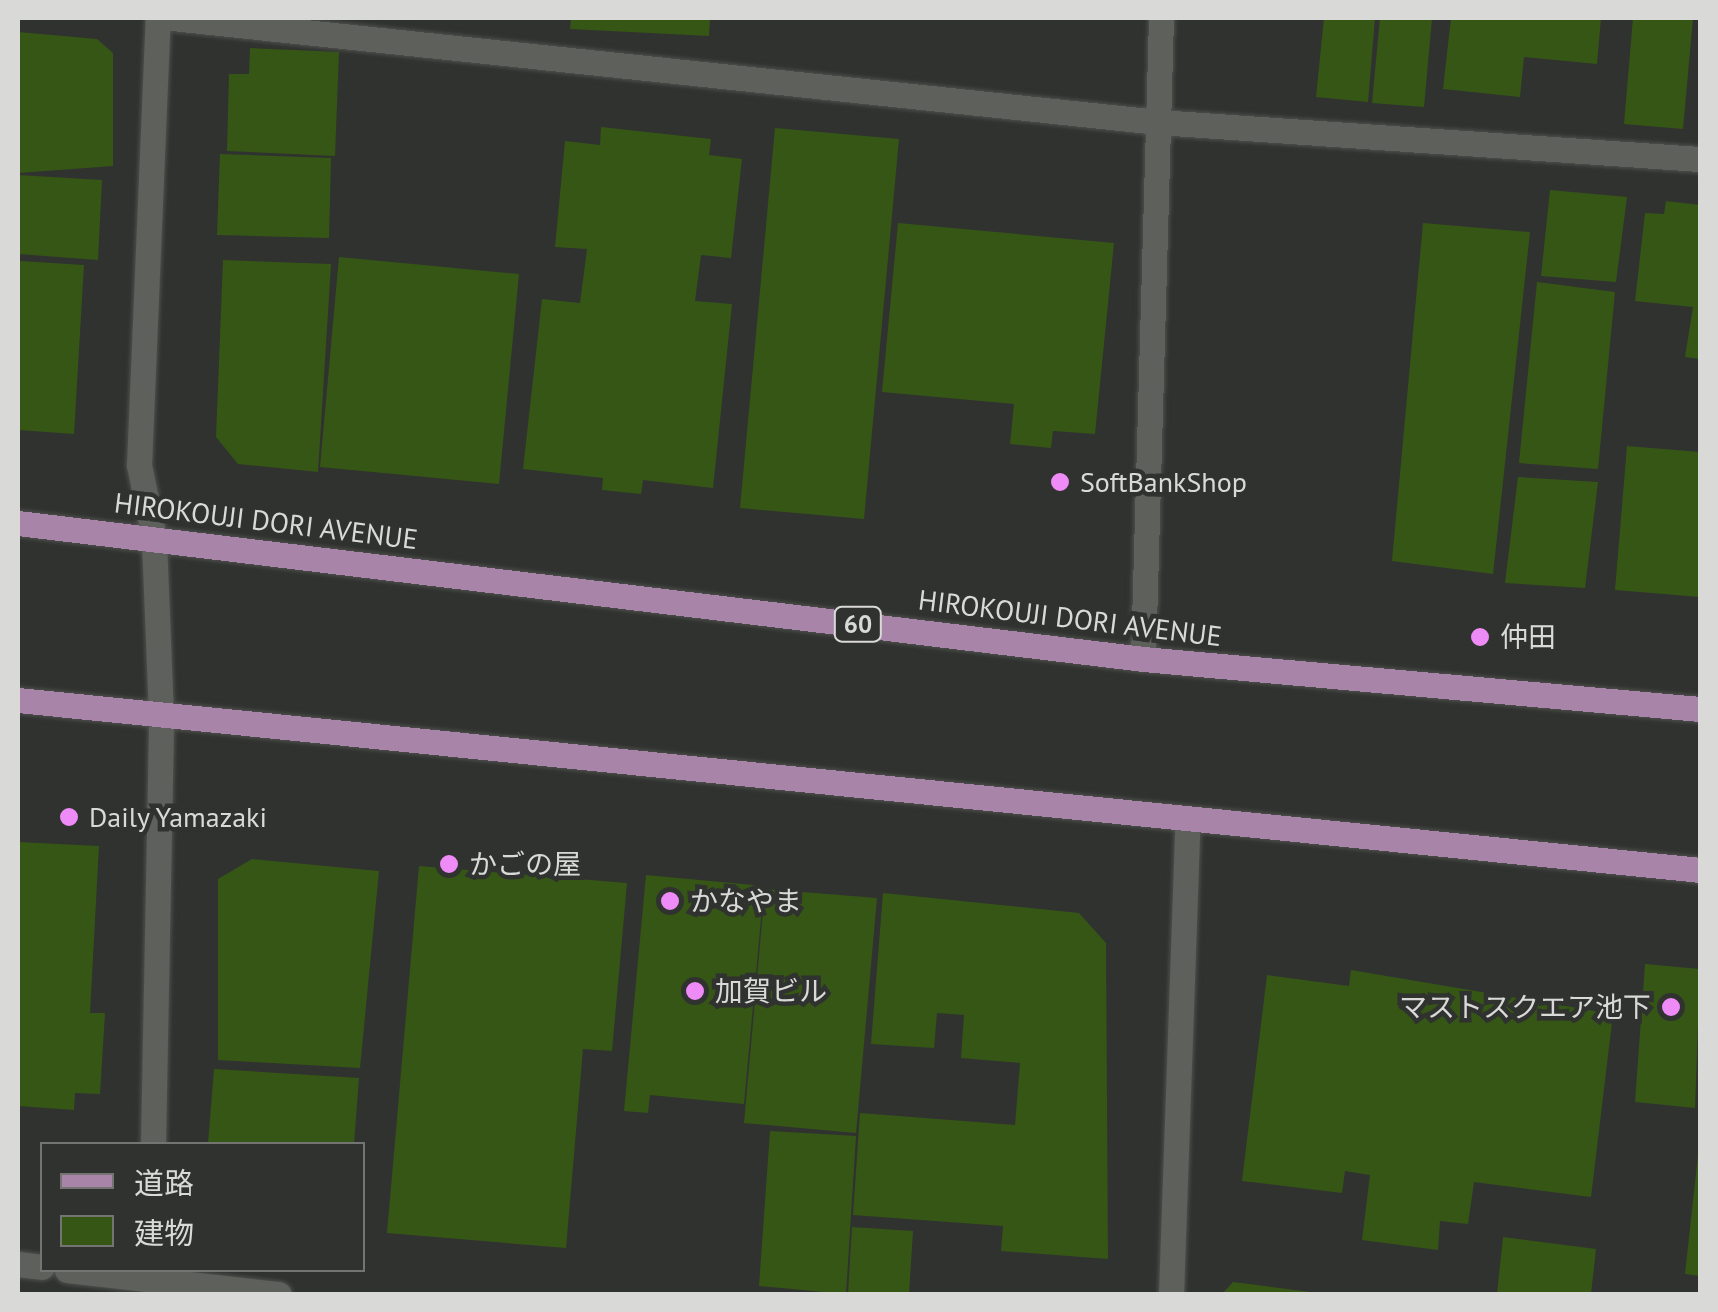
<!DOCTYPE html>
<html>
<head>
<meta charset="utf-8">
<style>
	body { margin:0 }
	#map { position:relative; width:1718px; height:1312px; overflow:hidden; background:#30322f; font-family:"PT Sans","Noto Sans JP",sans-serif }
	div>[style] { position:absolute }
	.building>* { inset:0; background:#365616 }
	.roads { filter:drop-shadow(0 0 2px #4e504d) drop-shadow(0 0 2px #4e504d) }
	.street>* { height:25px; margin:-12.5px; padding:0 12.5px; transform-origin:12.5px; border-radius:12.5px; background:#5e605c }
	.primary>* { height:25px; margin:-12.5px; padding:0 12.5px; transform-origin:12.5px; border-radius:12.5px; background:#a784a8 }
	.dots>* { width:28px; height:28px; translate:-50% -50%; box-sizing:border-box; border:5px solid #30322f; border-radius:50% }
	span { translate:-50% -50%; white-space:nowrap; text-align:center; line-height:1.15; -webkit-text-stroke:9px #30322f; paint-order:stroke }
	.shield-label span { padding:2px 8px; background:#30322f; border:2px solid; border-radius:8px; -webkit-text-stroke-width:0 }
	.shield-label { font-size:25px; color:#d9dad8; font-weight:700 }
	.poi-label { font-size:28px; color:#d9dad8 }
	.left { translate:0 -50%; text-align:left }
	.right { translate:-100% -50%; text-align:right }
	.street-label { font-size:28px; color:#d9dad8 }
	.frame { position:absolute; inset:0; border:20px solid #d9dad8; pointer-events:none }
	.legend { position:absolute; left:40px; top:1142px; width:325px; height:130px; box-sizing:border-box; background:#30322f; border:2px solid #747573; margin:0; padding:12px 18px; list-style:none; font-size:30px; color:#d9dad8 }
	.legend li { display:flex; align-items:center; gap:20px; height:50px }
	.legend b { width:50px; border:2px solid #747573 }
</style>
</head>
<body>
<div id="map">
	<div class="building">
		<i style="clip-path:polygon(571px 18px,710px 18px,709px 36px,570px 29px)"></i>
		<i style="clip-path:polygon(1324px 18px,1375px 18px,1368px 102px,1316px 97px)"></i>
		<i style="clip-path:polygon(1380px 18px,1432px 18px,1424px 107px,1372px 103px)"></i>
		<i style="clip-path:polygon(1451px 18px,1601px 18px,1597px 64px,1524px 57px,1520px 97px,1443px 89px)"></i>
		<i style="clip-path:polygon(1633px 18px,1693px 18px,1683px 129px,1624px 124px)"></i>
		<i style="clip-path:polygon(18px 32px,97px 39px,113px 53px,113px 166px,18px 173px)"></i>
		<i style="clip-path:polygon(250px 48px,339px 52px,335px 156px,227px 151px,229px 74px,249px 74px)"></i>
		<i style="clip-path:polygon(601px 127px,711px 139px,709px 155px,742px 159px,731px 258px,701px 255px,695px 301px,732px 304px,713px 488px,643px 480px,641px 494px,602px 490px,603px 478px,523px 469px,542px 299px,580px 303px,587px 249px,555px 247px,565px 141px,600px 145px)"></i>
		<i style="clip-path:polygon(775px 128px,899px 139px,864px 519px,740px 508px)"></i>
		<i style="clip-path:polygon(220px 154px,331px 158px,329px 238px,217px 235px)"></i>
		<i style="clip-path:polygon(18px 175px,102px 180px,98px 260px,18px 254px)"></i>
		<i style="clip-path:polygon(1550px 190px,1627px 197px,1616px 282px,1541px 276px)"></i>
		<i style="clip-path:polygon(1666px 201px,1700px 205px,1700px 359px,1685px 357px,1693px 307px,1635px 301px,1645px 213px,1664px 214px)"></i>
		<i style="clip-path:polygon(898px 223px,1114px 243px,1095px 434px,1053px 431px,1051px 448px,1010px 444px,1014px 404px,882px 392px)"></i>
		<i style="clip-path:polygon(1423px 223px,1530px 232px,1493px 574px,1392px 561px)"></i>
		<i style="clip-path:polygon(339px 257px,519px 274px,499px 484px,320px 467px)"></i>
		<i style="clip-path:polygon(223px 260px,331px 264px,318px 472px,238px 464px,216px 437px)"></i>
		<i style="clip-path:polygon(20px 261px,84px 265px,74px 434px,18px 430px)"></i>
		<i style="clip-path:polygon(1537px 282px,1615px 292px,1598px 469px,1519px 463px)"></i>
		<i style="clip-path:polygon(1627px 446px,1700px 452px,1700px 597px,1615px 590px)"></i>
		<i style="clip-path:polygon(1518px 477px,1598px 482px,1585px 588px,1505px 583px)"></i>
		<i style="clip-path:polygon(18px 842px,99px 846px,90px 1013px,105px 1013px,100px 1094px,75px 1093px,74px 1110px,18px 1106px)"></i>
		<i style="clip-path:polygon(252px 859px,379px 871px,360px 1068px,218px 1060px,218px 879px)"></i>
		<i style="clip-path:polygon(419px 866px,627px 883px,612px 1051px,583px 1049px,566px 1248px,387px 1233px)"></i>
		<i style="clip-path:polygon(646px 875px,764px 886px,744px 1104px,650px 1095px,648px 1113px,624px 1111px)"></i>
		<i style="clip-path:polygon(765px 889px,877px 898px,856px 1133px,744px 1123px)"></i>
		<i style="clip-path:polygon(883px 893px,1079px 913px,1106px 943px,1108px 1259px,1001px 1251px,1003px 1226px,853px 1215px,860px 1113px,1015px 1125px,1020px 1063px,961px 1058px,964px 1015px,937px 1013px,934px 1048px,871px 1044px)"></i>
		<i style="clip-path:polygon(1645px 964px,1700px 969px,1695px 1108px,1635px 1102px)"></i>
		<i style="clip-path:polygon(1351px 970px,1613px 1014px,1591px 1197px,1474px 1182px,1468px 1224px,1440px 1221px,1438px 1250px,1362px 1240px,1370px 1175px,1345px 1171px,1342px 1193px,1242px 1181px,1267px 975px,1349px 986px)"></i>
		<i style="clip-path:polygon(214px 1069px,359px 1078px,354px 1144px,208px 1144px)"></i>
		<i style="clip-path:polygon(770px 1131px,856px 1136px,846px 1294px,759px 1286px)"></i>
		<i style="clip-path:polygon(1698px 1155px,1700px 1155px,1700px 1276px,1685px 1274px)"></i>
		<i style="clip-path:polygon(852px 1227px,913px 1231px,909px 1294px,848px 1294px)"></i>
		<i style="clip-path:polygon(1503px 1237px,1596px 1249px,1591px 1294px,1497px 1294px)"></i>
		<i style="clip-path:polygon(1233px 1282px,1310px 1292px,1310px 1294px,1222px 1294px)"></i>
	</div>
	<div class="roads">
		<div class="street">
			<i style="left:172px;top:18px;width:991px;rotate:6.02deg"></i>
			<i style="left:1158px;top:122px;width:543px;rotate:3.91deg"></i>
			<i style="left:1143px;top:659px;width:641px;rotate:-88.39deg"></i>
			<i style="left:153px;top:1144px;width:429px;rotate:-88.9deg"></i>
			<i style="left:161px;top:715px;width:178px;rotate:-92.3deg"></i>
			<i style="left:154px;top:537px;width:74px;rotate:-101.8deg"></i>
			<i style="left:139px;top:465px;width:447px;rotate:-87.6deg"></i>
			<i style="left:18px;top:1264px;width:24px;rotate:7deg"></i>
			<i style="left:67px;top:1270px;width:213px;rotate:6.5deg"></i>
			<i style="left:1171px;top:1294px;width:476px;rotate:-88deg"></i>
		</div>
		<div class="primary">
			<i style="left:18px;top:523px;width:1133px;rotate:6.89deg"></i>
			<i style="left:1143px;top:659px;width:559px;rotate:5.13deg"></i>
			<i style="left:18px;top:700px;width:1691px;rotate:5.77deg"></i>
		</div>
	</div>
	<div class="dots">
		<i style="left:1060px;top:482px;background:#ef8bf6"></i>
		<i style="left:1480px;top:637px;background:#ef8bf6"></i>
		<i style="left:69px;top:817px;background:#ef8bf6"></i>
		<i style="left:449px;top:864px;background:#ef8bf6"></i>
		<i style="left:670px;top:901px;background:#ef8bf6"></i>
		<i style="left:695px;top:991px;background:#ef8bf6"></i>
		<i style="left:1671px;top:1007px;background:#ef8bf6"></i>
	</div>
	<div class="shield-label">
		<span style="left:858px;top:624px">60</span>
	</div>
	<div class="poi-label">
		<span class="left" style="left:1080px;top:482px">SoftBankShop</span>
		<span class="left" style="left:1500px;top:637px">仲田</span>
		<span class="left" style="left:89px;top:817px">Daily Yamazaki</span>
		<span class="left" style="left:469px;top:864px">かごの屋</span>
		<span class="left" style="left:690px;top:901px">かなやま</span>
		<span class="left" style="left:715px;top:991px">加賀ビル</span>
		<span class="right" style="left:1651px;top:1007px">マストスクエア池下</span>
	</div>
	<div class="street-label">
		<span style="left:266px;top:521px;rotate:7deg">HIROKOUJI DORI AVENUE</span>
		<span style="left:1070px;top:618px;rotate:7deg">HIROKOUJI DORI AVENUE</span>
	</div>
	<div class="frame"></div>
	<ul class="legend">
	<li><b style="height:12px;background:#a784a8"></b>道路</li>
	<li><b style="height:28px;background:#365616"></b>建物</li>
	</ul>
</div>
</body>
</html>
